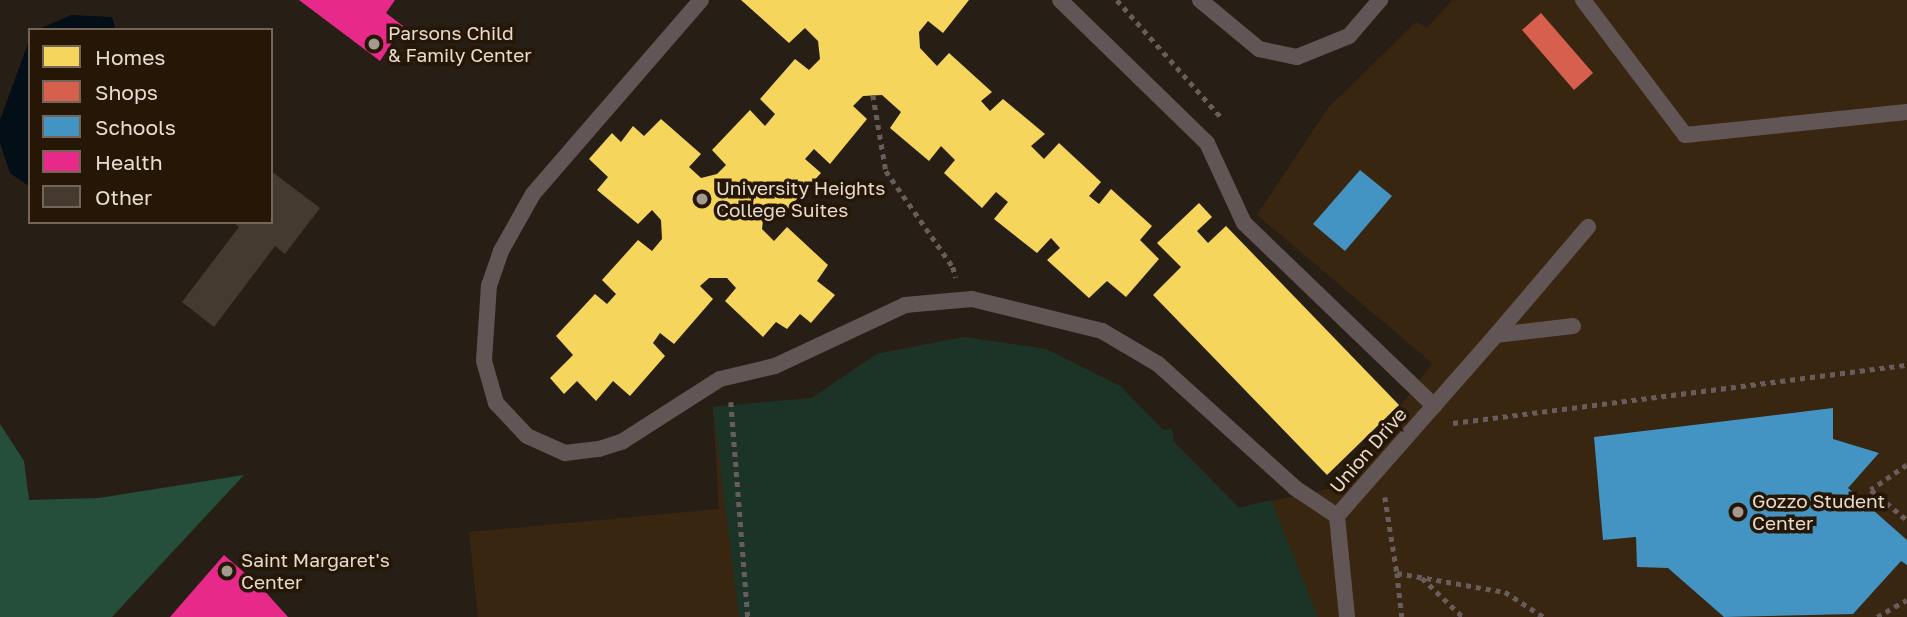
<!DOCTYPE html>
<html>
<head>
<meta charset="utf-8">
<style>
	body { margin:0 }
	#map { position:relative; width:1907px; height:617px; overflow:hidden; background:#271f16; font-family:"Golos Text",sans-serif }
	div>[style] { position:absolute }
	.built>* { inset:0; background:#392611 }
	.green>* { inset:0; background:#1c3427 }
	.forest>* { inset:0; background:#254f3b }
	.water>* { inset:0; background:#040e16 }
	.homes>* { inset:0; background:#f6d55c }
	.shops>* { inset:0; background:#d6604d }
	.schools>* { inset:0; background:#4393c3 }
	.health>* { inset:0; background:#e7298a }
	.building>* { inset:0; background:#453a30 }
	.path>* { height:4.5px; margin-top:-2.25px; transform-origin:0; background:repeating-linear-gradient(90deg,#685d5c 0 5px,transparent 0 10px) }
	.lane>* { height:16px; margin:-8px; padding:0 8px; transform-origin:8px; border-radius:8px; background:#625555 }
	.dots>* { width:19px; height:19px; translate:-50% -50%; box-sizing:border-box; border:4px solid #251605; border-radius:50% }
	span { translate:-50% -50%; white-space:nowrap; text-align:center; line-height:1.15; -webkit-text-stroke:7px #251605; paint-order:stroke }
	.poi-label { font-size:19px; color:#e7dcd1 }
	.left { translate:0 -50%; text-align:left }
	.street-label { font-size:19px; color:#e7dcd1 }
	.legend { position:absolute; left:28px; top:28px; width:245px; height:196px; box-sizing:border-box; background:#251605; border:2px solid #736557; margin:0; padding:9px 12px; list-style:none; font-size:21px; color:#e7dcd1 }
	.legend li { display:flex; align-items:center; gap:14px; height:35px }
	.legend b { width:35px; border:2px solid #736557 }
</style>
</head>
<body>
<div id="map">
	<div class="built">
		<i style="clip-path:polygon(1452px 0,1907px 0,1907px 617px,478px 617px,469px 532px,719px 509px,713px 407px,812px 398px,877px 354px,964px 337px,1046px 349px,1120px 386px,1239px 508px,1342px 486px,1432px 363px,1257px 215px,1328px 108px,1416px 22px,1427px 28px)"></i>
	</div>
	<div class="green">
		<i style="clip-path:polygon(964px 337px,1046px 349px,1120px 386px,1163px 430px,1172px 429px,1174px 442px,1239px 508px,1271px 500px,1318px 617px,739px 617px,713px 407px,812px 398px,877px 354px)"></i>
	</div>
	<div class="forest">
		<i style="clip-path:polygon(0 424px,24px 461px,29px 500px,99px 498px,244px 475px,112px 617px,0 617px)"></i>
	</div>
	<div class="water">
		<i style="clip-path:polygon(71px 15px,112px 17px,116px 30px,37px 30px)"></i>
		<i style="clip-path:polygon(30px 38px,30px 187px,10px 173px,0 143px,0 120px)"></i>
	</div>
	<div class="homes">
		<i style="clip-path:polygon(741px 0,969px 0,943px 33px,928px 21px,919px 32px,920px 48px,937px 66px,949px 53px,992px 92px,981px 101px,990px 111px,1003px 99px,1045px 134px,1031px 146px,1044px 159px,1059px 143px,1101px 182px,1089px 196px,1099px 204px,1111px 189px,1152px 226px,1140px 240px,1159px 259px,1126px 297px,1107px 281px,1089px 298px,1047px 260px,1060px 248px,1051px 238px,1037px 253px,994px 219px,1008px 202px,996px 192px,982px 208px,944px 173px,955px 160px,941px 146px,929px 161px,890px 128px,901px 112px,882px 95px,863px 96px,853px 106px,867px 119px,830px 164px,814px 149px,805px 159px,821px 173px,784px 213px,772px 204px,764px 212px,762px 229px,774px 241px,787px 227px,828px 265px,817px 281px,835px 295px,811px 323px,800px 314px,787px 329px,776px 322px,763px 337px,725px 301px,736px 288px,727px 278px,709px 278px,700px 286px,713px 299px,674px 344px,660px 333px,653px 343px,665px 356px,630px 396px,613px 381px,596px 401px,577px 381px,564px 394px,550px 378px,573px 355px,556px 336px,595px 294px,607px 304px,616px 294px,602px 280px,638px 240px,652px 251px,662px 239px,661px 220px,652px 210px,638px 224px,597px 190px,608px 177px,589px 159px,612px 133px,621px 142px,633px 126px,644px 136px,661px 119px,701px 154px,689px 167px,701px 178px,717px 174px,726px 165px,712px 150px,750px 110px,765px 126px,775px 114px,760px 99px,795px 59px,809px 70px,820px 59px,818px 41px,805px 28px,789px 43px)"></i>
		<i style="clip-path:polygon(1199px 203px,1212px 217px,1197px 231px,1208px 243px,1226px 226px,1399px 405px,1327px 475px,1153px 295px,1181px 267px,1157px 243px)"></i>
	</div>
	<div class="shops">
		<i style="clip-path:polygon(1541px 13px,1593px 73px,1574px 90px,1522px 30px)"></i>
	</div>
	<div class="schools">
		<i style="clip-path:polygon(1360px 170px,1392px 196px,1345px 251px,1313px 224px)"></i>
		<i style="clip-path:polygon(1833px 408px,1833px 439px,1879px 453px,1848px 488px,1907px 540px,1907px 565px,1901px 561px,1853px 614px,1724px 617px,1668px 568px,1637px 567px,1636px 537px,1603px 540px,1594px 437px)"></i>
	</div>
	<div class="health">
		<i style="clip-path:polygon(299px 0,395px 0,386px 13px,403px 26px,380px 61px)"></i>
		<i style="clip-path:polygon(224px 555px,261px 587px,288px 617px,170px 617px)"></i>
	</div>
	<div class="building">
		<i style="clip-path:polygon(271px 171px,320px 208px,285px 254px,275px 246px,214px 327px,182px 302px,239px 227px,233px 222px,271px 222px)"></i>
	</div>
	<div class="path">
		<i style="left:1117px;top:0;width:157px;rotate:48.4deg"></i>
		<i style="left:873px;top:95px;width:77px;rotate:80.3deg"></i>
		<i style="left:886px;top:171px;width:117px;rotate:55.1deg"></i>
		<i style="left:953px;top:267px;width:11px;rotate:75deg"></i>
		<i style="left:731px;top:402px;width:216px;rotate:85.5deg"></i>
		<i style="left:1453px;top:423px;width:458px;rotate:-7.3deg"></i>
		<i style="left:1907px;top:465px;width:44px;rotate:145.2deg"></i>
		<i style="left:1871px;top:490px;width:47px;rotate:39.8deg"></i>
		<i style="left:1385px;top:497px;width:77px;rotate:81deg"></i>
		<i style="left:1397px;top:573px;width:110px;rotate:10deg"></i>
		<i style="left:1505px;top:592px;width:46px;rotate:32.7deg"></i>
		<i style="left:1397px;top:573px;width:44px;rotate:83.5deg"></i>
		<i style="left:1422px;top:578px;width:57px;rotate:43.6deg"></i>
		<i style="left:1877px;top:617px;width:34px;rotate:-30deg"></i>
	</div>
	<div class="lane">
		<i style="left:701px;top:0;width:257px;rotate:130.9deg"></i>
		<i style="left:533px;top:194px;width:65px;rotate:119.3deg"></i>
		<i style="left:501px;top:251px;width:36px;rotate:109deg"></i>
		<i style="left:489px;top:285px;width:76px;rotate:93.8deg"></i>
		<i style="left:484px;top:361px;width:44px;rotate:74.1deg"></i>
		<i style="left:496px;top:403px;width:45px;rotate:46.8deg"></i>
		<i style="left:527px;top:436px;width:42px;rotate:24.1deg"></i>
		<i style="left:565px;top:453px;width:34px;rotate:-7deg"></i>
		<i style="left:599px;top:449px;width:25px;rotate:-18deg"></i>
		<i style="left:623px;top:441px;width:115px;rotate:-32.6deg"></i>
		<i style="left:720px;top:379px;width:57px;rotate:-13.3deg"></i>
		<i style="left:775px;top:366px;width:144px;rotate:-25.1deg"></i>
		<i style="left:905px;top:305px;width:67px;rotate:-5.1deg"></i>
		<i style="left:972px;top:299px;width:134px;rotate:13.8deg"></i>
		<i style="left:1102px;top:331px;width:65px;rotate:30.5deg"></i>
		<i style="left:1158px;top:364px;width:185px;rotate:42.1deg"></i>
		<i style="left:1295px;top:488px;width:50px;rotate:33.7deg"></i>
		<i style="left:1060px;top:0;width:205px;rotate:44.2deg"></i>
		<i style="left:1207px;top:143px;width:88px;rotate:65.2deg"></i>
		<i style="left:1244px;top:223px;width:264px;rotate:43.9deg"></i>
		<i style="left:1200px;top:0;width:77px;rotate:39.7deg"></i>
		<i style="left:1259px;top:49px;width:39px;rotate:12deg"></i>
		<i style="left:1297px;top:57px;width:56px;rotate:-22deg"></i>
		<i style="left:1349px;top:36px;width:48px;rotate:-49.3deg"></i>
		<i style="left:1583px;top:0;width:169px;rotate:52.9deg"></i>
		<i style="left:1685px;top:135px;width:223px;rotate:-5.9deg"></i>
		<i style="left:1573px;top:326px;width:78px;rotate:173.3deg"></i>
		<i style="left:1496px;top:335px;width:142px;rotate:-49.6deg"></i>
		<i style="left:1347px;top:617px;width:101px;rotate:-95.7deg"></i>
		<i style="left:1337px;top:516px;width:241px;rotate:-48.7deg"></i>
	</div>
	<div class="dots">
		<i style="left:374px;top:44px;background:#a49a90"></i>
		<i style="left:702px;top:199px;background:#a49a90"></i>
		<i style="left:1738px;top:512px;background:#a49a90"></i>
		<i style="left:227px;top:571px;background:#a49a90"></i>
	</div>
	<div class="poi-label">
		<span class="left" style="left:388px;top:44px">Parsons Child<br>&amp; Family Center</span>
		<span class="left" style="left:716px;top:199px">University Heights<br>College Suites</span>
		<span class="left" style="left:1752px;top:512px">Gozzo Student<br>Center</span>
		<span class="left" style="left:241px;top:571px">Saint Margaret's<br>Center</span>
	</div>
	<div class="street-label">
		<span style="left:1368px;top:450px;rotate:-49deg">Union Drive</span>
	</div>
	<ul class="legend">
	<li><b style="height:19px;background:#f6d55c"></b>Homes</li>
	<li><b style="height:19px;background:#d6604d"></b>Shops</li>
	<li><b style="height:19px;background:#4393c3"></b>Schools</li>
	<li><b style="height:19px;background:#e7298a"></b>Health</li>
	<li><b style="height:19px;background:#453a30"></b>Other</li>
	</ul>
</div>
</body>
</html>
